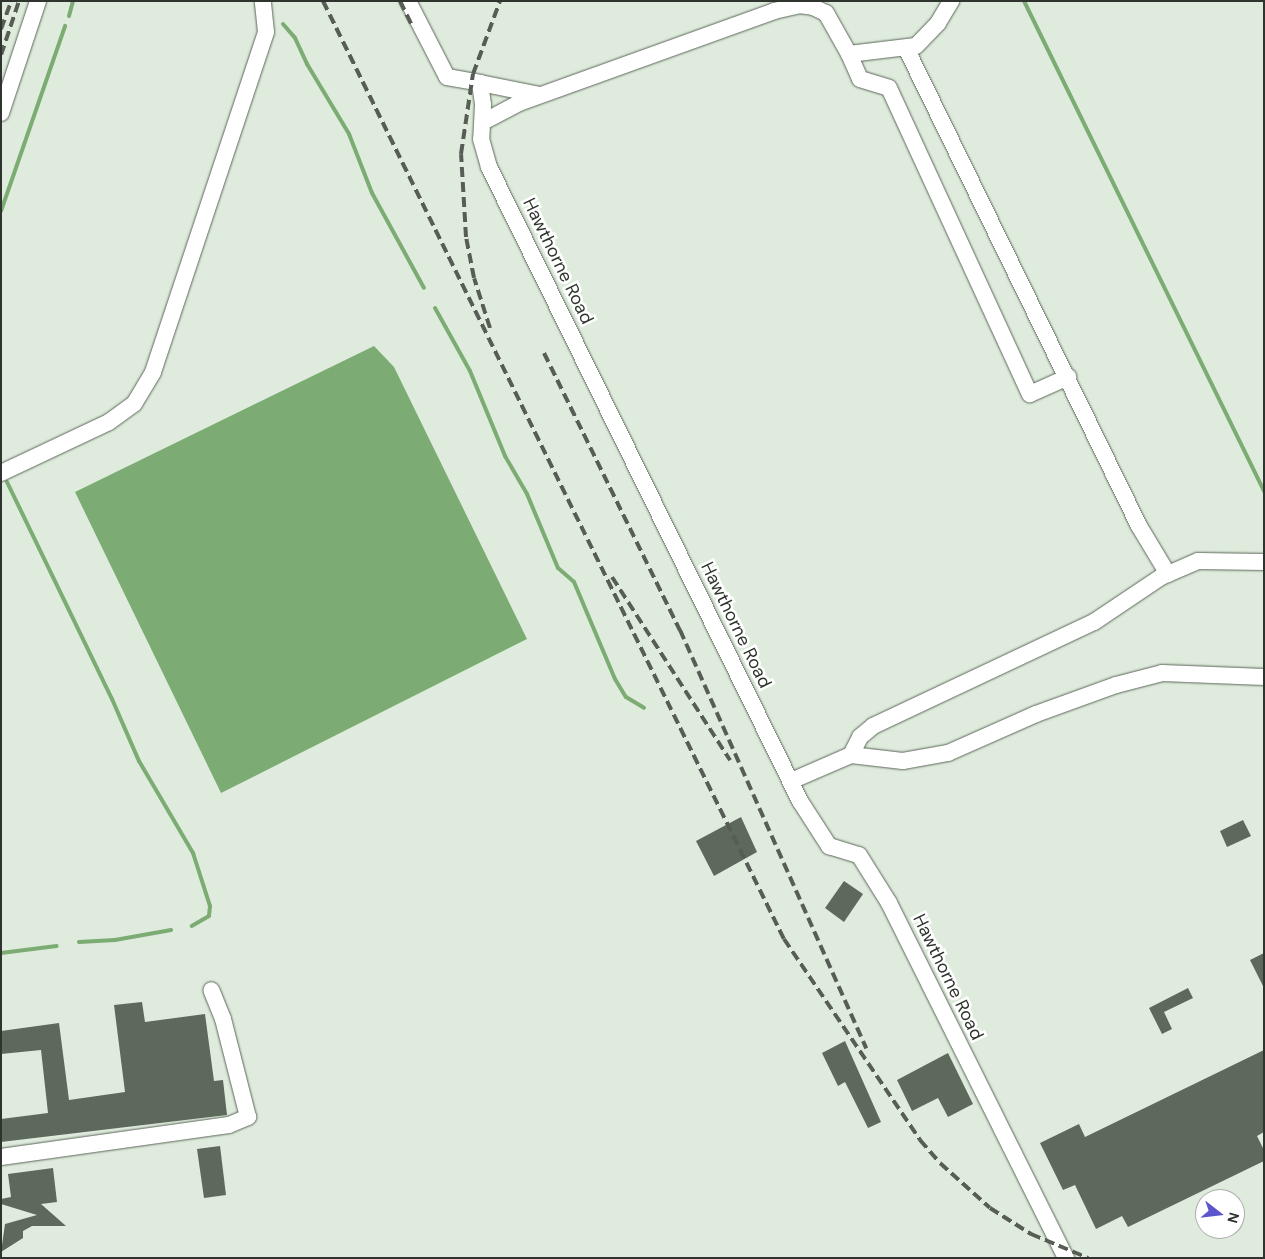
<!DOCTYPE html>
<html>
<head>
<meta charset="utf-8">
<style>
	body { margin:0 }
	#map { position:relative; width:1265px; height:1259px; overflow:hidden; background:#dfecdd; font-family:"DM Sans",sans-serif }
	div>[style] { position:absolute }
	.water>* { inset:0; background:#7cac74 }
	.stream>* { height:4px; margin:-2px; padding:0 2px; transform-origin:2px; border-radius:2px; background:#7cac74 }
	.building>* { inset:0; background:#5d695b }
	.roads { filter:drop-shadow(0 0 1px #5b6659) drop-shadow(0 0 1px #5b6659) }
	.minor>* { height:16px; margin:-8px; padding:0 8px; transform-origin:8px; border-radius:8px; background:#fff }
	.rail>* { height:4px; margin-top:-2px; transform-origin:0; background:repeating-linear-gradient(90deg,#575d55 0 10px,transparent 0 15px) }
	span { translate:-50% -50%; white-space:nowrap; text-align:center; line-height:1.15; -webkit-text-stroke:5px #fff; paint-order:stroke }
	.street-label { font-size:18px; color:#2f342e }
	.frame { position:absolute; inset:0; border:2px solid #2f342e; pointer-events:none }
	.north { position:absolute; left:1195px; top:1189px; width:50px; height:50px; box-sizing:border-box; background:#fff; border:1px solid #acaeab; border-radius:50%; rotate:106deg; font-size:14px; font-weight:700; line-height:20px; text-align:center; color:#2f342e }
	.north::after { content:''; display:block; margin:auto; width:18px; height:22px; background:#5c56ce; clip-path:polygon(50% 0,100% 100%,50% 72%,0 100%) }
</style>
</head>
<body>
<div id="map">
	<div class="water">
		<i style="clip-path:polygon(374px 346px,394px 367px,527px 639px,221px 793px,75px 492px)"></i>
	</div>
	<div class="stream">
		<i style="left:1024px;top:1px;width:546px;rotate:63.9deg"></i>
		<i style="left:69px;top:16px;width:16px;rotate:-75deg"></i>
		<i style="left:283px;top:24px;width:18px;rotate:49deg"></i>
		<i style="left:295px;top:38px;width:29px;rotate:65deg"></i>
		<i style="left:307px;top:64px;width:82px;rotate:59deg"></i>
		<i style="left:349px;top:134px;width:63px;rotate:68.7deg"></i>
		<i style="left:372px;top:193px;width:108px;rotate:61.3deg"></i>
		<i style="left:1px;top:211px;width:196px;rotate:-70.9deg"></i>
		<i style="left:435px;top:308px;width:72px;rotate:60.9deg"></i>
		<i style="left:470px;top:371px;width:92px;rotate:67.6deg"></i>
		<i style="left:505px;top:456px;width:44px;rotate:59.9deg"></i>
		<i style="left:527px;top:494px;width:80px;rotate:67.3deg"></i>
		<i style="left:558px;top:568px;width:21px;rotate:41deg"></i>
		<i style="left:574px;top:582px;width:105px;rotate:67.1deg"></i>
		<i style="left:615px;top:679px;width:21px;rotate:59deg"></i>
		<i style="left:626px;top:697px;width:21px;rotate:31deg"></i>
		<i style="left:7px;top:482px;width:241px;rotate:64.2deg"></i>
		<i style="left:112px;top:699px;width:68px;rotate:66.5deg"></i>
		<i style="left:139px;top:761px;width:107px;rotate:59.6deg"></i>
		<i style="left:193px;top:853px;width:56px;rotate:72.2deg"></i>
		<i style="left:210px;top:906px;width:10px;rotate:96deg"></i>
		<i style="left:209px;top:916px;width:20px;rotate:150deg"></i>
		<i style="left:79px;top:942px;width:36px;rotate:-3deg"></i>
		<i style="left:115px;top:940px;width:57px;rotate:-10.1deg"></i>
		<i style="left:1px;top:953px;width:56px;rotate:-7.1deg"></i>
	</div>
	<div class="building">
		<i style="clip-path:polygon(741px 817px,757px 852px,714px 876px,696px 841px)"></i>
		<i style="clip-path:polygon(1243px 820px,1251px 836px,1227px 847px,1220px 831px)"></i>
		<i style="clip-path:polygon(844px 881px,863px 894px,844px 922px,825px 908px)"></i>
		<i style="clip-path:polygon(1264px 953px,1264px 988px,1250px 960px)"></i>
		<i style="clip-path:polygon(1188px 988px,1193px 998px,1164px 1012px,1172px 1029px,1162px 1034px,1149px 1008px)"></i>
		<i style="clip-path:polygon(142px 1002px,145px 1022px,205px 1014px,214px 1081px,223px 1080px,227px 1115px,1px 1142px,1px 1119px,48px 1113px,41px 1050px,1px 1054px,1px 1031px,59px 1023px,69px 1100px,125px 1092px,114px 1005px)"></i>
		<i style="clip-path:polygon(845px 1041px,881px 1122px,868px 1128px,845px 1082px,838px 1086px,822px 1053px)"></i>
		<i style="clip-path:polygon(1264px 1050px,1264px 1132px,1257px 1136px,1264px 1150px,1264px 1161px,1128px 1227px,1122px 1216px,1096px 1229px,1075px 1185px,1063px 1190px,1040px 1143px,1079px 1124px,1085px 1137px)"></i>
		<i style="clip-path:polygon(948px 1053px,973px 1104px,948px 1117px,938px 1098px,912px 1111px,897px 1080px)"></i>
		<i style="clip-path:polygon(220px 1146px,226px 1195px,204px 1198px,197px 1149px)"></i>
		<i style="clip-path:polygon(53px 1168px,57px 1202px,41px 1204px,66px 1226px,32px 1226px,23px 1231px,23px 1238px,1px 1252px,5px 1224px,37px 1215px,1px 1204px,1px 1199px,11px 1197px,8px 1174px)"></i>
	</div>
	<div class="roads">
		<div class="minor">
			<i style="left:408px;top:1px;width:85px;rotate:62.8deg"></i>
			<i style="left:447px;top:77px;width:34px;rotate:10deg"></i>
			<i style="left:480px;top:83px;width:22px;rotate:82deg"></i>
			<i style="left:483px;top:105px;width:34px;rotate:93deg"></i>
			<i style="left:481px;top:139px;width:29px;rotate:74deg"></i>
			<i style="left:489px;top:167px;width:706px;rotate:63.87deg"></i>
			<i style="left:800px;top:801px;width:54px;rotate:57.2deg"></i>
			<i style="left:829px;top:846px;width:31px;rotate:17deg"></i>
			<i style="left:859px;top:855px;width:57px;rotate:58deg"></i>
			<i style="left:889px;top:903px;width:397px;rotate:63.5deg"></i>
			<i style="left:906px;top:48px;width:532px;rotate:64.01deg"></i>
			<i style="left:1139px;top:526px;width:56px;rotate:58.9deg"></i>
			<i style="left:849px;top:54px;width:27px;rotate:66deg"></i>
			<i style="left:860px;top:79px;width:30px;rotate:17deg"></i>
			<i style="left:889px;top:88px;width:337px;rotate:65.3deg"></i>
			<i style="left:1030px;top:394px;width:42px;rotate:-24.1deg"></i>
			<i style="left:480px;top:83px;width:60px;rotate:11.5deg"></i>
			<i style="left:1px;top:113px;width:118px;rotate:-71.7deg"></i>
			<i style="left:483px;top:122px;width:41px;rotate:-27.8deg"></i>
			<i style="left:519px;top:103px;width:271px;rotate:-19.8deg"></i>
			<i style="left:774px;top:11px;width:26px;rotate:-13deg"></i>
			<i style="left:799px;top:5px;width:14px;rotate:8deg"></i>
			<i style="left:813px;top:7px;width:14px;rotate:25deg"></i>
			<i style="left:826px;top:13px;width:47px;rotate:60.7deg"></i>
			<i style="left:849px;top:54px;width:67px;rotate:-6.8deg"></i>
			<i style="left:916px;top:46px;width:32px;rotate:-46deg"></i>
			<i style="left:938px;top:23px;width:26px;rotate:-59deg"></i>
			<i style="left:1px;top:473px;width:119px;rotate:-25.3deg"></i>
			<i style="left:109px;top:422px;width:31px;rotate:-36deg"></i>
			<i style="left:134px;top:404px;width:37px;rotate:-59deg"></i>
			<i style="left:153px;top:372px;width:358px;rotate:-71.6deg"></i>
			<i style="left:266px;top:32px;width:31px;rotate:-96deg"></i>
			<i style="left:851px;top:755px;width:20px;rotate:-63deg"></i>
			<i style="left:860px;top:737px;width:17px;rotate:-40deg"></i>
			<i style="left:873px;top:726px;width:244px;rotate:-25.2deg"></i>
			<i style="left:1094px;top:622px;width:81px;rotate:-33.9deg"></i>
			<i style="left:1161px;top:577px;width:40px;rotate:-23.4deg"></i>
			<i style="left:1198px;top:561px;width:66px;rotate:0.9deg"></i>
			<i style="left:791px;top:781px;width:65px;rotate:-23.4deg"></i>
			<i style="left:851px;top:755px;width:52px;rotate:6.6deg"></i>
			<i style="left:903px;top:761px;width:46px;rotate:-10.1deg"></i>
			<i style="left:948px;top:753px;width:96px;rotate:-23.9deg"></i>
			<i style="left:1036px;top:714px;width:85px;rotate:-19.9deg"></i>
			<i style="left:1116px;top:685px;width:48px;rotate:-14.6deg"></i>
			<i style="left:1162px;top:673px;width:102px;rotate:2.2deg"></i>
			<i style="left:1px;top:1157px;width:230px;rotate:-8deg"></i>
			<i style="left:229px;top:1125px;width:21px;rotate:-23deg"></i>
			<i style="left:248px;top:1117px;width:101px;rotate:-104.3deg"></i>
			<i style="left:223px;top:1019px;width:31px;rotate:-112deg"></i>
		</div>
	</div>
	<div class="rail">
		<i style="left:323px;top:1px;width:1045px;rotate:63.83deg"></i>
		<i style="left:784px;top:939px;width:243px;rotate:55.9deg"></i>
		<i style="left:920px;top:1140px;width:30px;rotate:49deg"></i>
		<i style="left:940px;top:1163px;width:67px;rotate:42deg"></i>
		<i style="left:990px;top:1208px;width:49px;rotate:32.4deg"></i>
		<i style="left:1031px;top:1234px;width:62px;rotate:22.8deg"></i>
		<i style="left:400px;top:1px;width:30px;rotate:64deg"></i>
		<i style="left:1px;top:29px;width:30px;rotate:-70deg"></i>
		<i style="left:1px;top:55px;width:57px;rotate:-71.6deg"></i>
		<i style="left:490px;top:328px;width:52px;rotate:-107.7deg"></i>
		<i style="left:474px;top:278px;width:42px;rotate:-101deg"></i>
		<i style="left:466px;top:237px;width:83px;rotate:-93.4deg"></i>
		<i style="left:461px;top:154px;width:81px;rotate:-81.5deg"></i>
		<i style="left:473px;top:74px;width:78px;rotate:-69.7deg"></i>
		<i style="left:544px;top:353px;width:309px;rotate:63.9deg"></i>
		<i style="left:680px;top:630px;width:458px;rotate:66deg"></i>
		<i style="left:612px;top:577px;width:218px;rotate:57.2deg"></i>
	</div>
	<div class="street-label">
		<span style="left:558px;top:261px;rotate:64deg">Hawthorne Road</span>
		<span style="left:736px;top:625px;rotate:64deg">Hawthorne Road</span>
		<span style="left:948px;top:977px;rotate:64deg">Hawthorne Road</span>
	</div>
	<div class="frame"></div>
	<div class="north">N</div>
</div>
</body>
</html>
